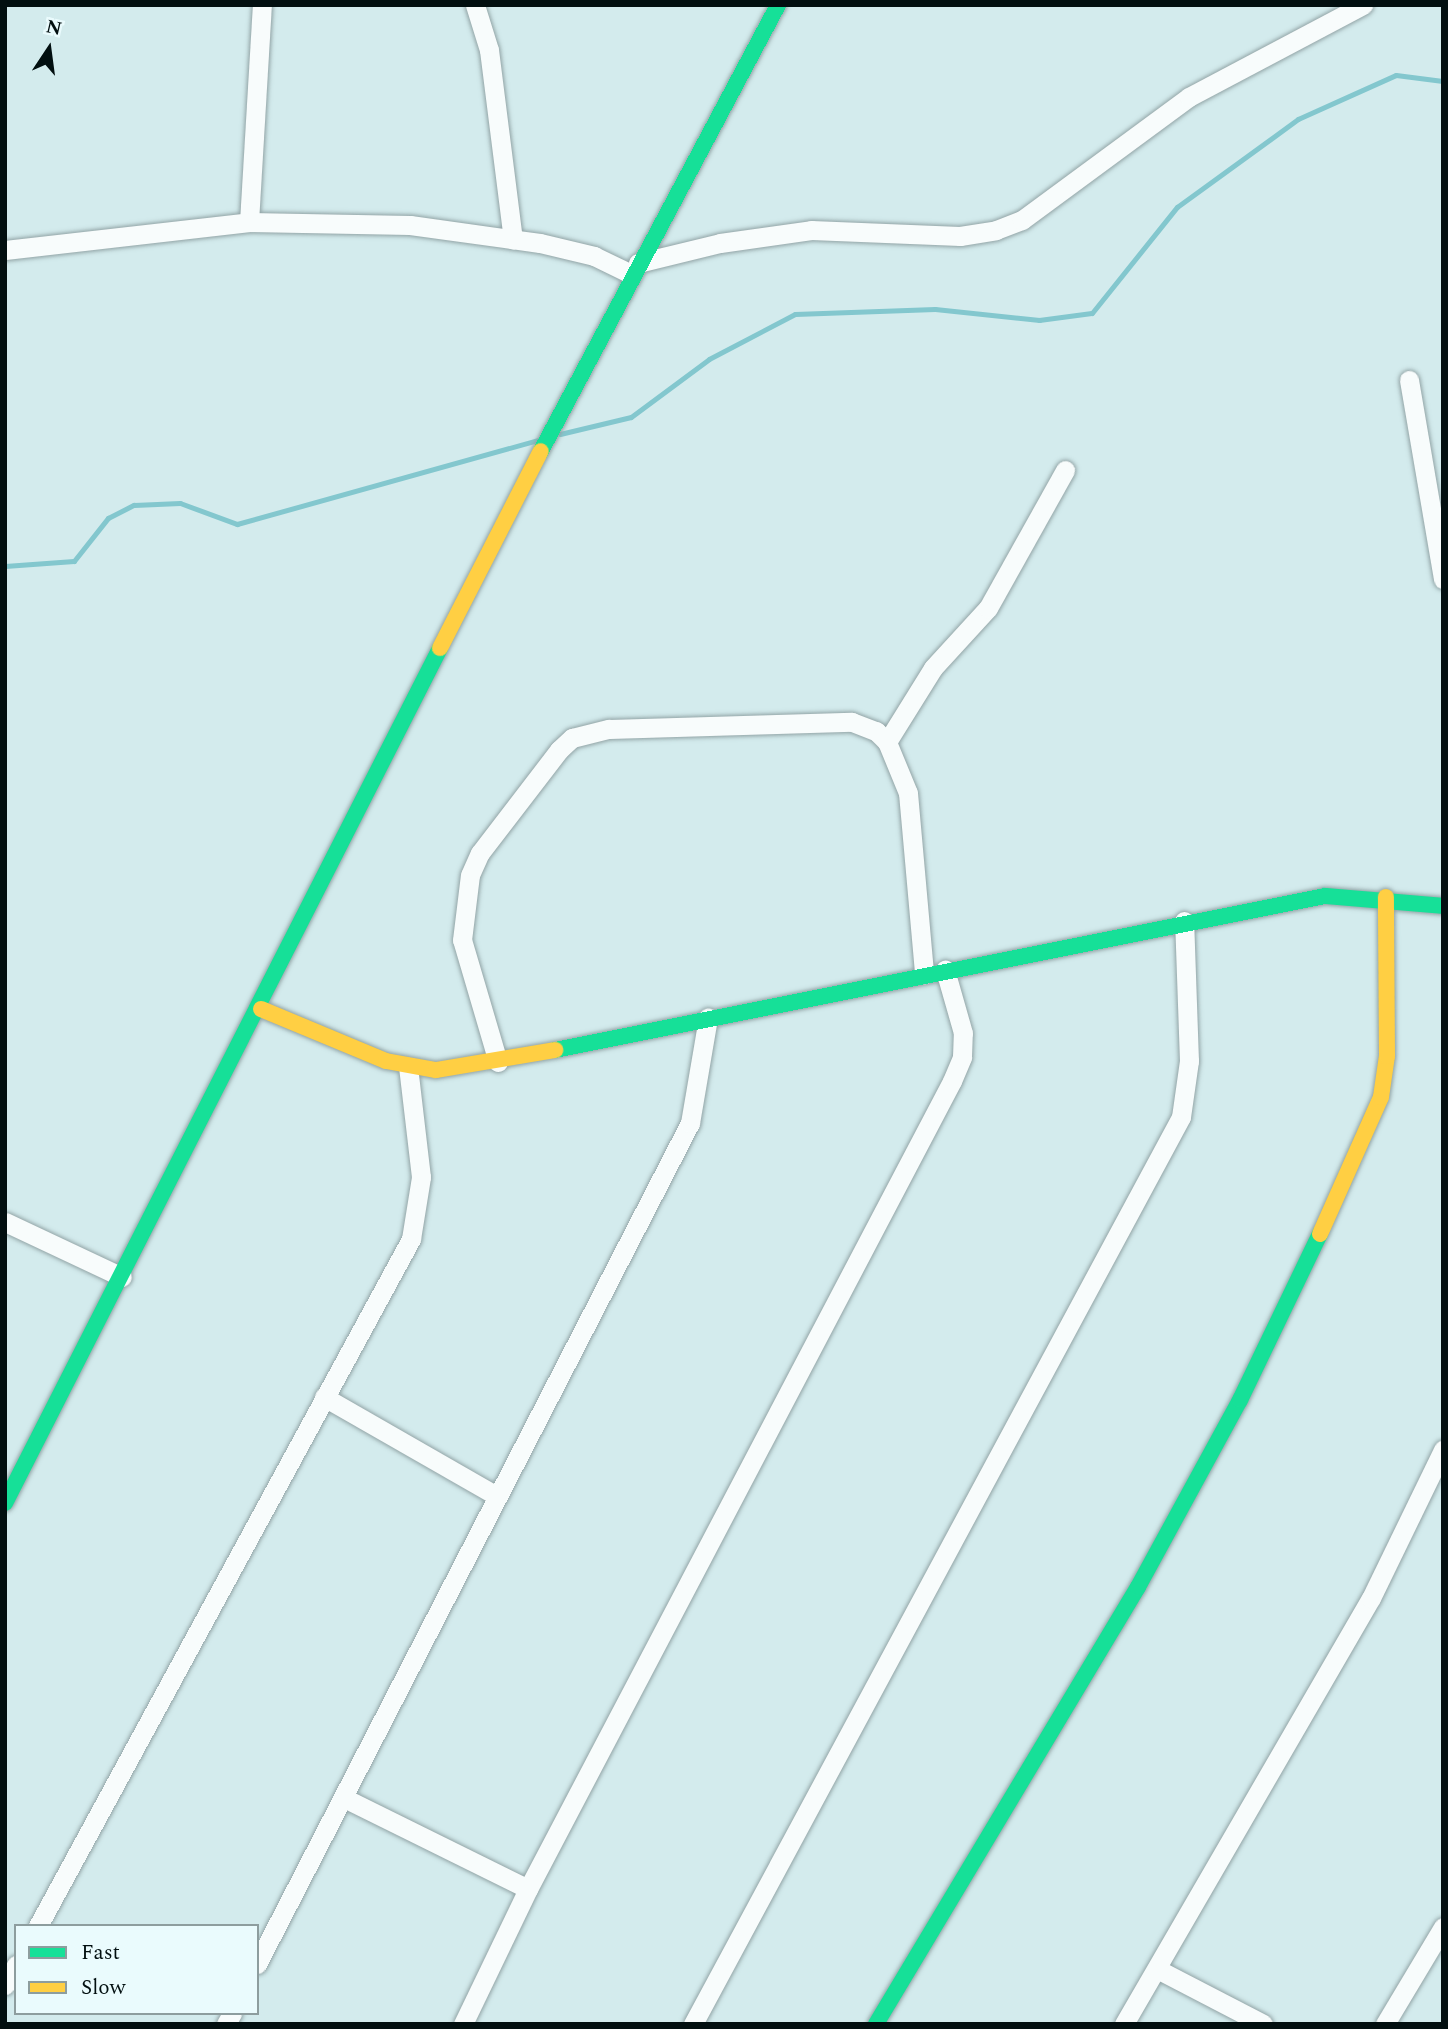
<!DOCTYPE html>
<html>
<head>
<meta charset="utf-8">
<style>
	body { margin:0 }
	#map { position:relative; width:1448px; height:2029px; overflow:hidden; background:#d3ebed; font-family:Spectral,serif }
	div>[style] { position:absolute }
	.stream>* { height:5px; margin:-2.5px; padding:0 2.5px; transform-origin:2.5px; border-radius:2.5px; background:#83c7ce }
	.roads { filter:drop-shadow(0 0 2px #92a4a6) drop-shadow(0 0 2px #92a4a6) }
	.street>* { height:19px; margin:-9.5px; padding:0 9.5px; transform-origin:9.5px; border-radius:9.5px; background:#f8fcfc }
	.fast>* { height:16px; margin:-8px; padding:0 8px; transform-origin:8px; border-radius:8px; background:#16e098 }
	.slow>* { height:16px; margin:-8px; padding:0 8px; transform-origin:8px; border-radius:8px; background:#ffcf43 }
	span { translate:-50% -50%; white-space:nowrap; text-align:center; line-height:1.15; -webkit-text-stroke:7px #eafbfd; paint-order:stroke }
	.frame { position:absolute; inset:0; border:7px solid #020f10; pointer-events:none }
	.legend { position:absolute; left:14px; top:1924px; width:245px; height:91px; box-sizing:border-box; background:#eafbfd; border:2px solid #8d9d9e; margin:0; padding:9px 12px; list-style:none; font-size:21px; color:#020f10 }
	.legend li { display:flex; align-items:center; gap:14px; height:35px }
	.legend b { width:35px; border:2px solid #8d9d9e }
	.north { position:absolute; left:14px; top:14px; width:70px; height:70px; -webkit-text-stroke:5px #eafbfd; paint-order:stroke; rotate:13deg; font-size:19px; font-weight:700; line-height:28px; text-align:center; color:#020f10 }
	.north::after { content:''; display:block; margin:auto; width:24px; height:32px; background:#020f10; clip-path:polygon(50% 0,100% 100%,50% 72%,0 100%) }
</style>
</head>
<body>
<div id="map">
	<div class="stream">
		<i style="left:560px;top:434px;width:73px;rotate:-13.5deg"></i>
		<i style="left:631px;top:417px;width:97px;rotate:-36.6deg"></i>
		<i style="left:709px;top:359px;width:97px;rotate:-27.6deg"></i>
		<i style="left:795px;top:314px;width:140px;rotate:-2deg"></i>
		<i style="left:935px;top:309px;width:105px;rotate:6deg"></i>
		<i style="left:1039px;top:320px;width:53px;rotate:-7.5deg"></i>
		<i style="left:1092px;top:313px;width:136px;rotate:-51.3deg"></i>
		<i style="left:1177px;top:207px;width:150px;rotate:-36deg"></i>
		<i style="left:1298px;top:119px;width:107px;rotate:-24.2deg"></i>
		<i style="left:1396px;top:75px;width:47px;rotate:7.3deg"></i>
		<i style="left:5px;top:566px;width:69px;rotate:-4.1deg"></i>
		<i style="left:74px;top:561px;width:55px;rotate:-51.7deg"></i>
		<i style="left:108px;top:518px;width:29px;rotate:-27deg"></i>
		<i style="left:134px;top:505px;width:46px;rotate:-2.5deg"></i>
		<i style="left:180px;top:503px;width:61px;rotate:20.2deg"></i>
		<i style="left:237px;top:524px;width:312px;rotate:-15.6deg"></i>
	</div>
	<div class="roads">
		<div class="street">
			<i style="left:475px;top:5px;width:47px;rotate:72.7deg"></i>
			<i style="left:489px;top:50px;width:191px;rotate:82.8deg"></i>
			<i style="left:249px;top:222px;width:217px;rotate:-86.6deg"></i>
			<i style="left:5px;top:250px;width:246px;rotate:-6.5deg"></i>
			<i style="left:249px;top:222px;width:161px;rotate:1.1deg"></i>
			<i style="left:410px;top:225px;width:131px;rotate:7.9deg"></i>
			<i style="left:540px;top:243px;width:56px;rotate:13.5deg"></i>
			<i style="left:594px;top:256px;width:41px;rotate:25.9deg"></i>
			<i style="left:638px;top:263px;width:84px;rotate:-13.7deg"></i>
			<i style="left:720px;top:243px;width:92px;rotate:-8.1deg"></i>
			<i style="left:811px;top:230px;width:149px;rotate:2.3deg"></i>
			<i style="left:960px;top:236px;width:36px;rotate:-9deg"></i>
			<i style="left:996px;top:230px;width:28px;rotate:-21deg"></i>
			<i style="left:1022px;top:220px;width:207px;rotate:-36.4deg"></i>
			<i style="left:1189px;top:97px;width:197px;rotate:-27.9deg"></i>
			<i style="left:1409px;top:380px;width:202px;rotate:80.3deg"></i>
			<i style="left:887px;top:742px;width:87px;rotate:-58.1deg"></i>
			<i style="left:933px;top:668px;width:81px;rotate:-47.5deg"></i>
			<i style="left:988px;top:608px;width:158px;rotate:-60.8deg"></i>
			<i style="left:498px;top:1062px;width:127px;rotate:-106.4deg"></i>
			<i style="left:462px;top:940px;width:65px;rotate:-83deg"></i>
			<i style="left:470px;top:875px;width:24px;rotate:-66deg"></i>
			<i style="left:480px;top:853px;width:130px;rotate:-52.5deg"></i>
			<i style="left:559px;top:750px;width:18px;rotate:-43deg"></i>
			<i style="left:572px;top:738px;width:38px;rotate:-14deg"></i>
			<i style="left:609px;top:729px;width:243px;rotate:-1.7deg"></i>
			<i style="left:852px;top:722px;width:26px;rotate:21deg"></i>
			<i style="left:876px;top:731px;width:16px;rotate:45deg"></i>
			<i style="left:887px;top:742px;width:55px;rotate:67.6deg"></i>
			<i style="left:908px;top:793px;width:182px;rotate:84.9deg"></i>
			<i style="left:5px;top:1222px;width:129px;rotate:25.2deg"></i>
			<i style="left:324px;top:1397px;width:199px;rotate:29.8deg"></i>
			<i style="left:344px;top:1798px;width:205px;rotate:26.3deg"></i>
			<i style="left:38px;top:1926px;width:782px;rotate:-61.5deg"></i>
			<i style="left:411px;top:1239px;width:63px;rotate:-80.8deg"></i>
			<i style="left:421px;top:1177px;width:111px;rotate:-96.7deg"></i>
			<i style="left:257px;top:1964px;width:946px;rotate:-62.76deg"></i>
			<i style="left:690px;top:1123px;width:107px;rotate:-80.3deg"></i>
			<i style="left:1159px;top:1970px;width:117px;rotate:27.4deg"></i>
			<i style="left:5px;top:1985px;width:23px;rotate:-61deg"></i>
			<i style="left:226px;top:2024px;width:13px;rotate:-61deg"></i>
			<i style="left:463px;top:2024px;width:150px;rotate:-64.3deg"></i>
			<i style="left:528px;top:1889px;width:912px;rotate:-62.31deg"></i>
			<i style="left:952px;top:1081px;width:26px;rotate:-67deg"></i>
			<i style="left:962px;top:1057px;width:24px;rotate:-88deg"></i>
			<i style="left:963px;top:1033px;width:66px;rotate:-105.9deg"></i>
			<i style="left:693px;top:2024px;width:1030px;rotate:-61.72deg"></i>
			<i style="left:1181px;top:1117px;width:57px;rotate:-81.9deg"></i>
			<i style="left:1189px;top:1061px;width:140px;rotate:-92deg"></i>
			<i style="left:1124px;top:2024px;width:492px;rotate:-59.9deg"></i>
			<i style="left:1371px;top:1598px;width:165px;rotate:-64.1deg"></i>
			<i style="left:1385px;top:2024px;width:113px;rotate:-59.1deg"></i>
		</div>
		<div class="fast">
			<i style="left:541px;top:451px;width:505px;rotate:-62.01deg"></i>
			<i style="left:555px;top:1050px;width:785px;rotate:-11.31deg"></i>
			<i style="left:1325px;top:896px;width:118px;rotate:4.8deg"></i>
			<i style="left:5px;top:1503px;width:959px;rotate:-63.03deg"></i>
			<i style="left:876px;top:2024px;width:510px;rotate:-59.06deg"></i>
			<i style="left:1138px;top:1587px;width:213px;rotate:-61.4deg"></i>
			<i style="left:1240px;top:1400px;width:184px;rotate:-64.3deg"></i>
		</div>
		<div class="slow">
			<i style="left:440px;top:648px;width:221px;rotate:-62.9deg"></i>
			<i style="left:261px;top:1009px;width:135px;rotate:22.6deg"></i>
			<i style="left:386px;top:1061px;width:51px;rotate:10.2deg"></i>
			<i style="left:436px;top:1070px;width:121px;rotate:-9.5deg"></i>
			<i style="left:1320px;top:1234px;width:150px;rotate:-66deg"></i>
			<i style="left:1381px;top:1097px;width:41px;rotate:-81.7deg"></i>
			<i style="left:1387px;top:1056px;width:159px;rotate:-90.4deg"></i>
		</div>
	</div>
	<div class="frame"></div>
	<ul class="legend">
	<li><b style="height:9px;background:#16e098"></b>Fast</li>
	<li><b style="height:9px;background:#ffcf43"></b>Slow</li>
	</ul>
	<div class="north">N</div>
</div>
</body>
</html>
